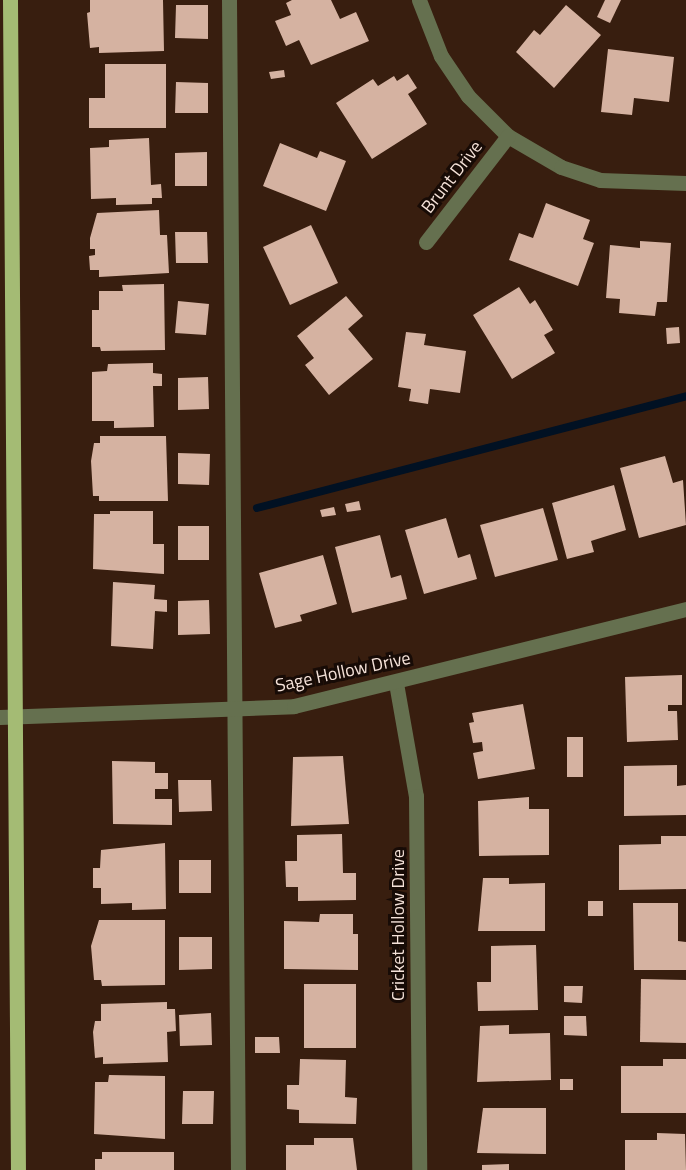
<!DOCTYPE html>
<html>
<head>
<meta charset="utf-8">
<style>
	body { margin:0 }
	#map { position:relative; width:686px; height:1170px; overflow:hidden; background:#381e0f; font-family:"Titillium Web",sans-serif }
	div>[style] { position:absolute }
	.stream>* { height:8px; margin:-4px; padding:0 4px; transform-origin:4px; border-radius:4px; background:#011123 }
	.building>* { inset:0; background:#d5b2a1 }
	.minor>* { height:15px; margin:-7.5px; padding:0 7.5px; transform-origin:7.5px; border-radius:7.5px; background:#65704f }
	.major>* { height:15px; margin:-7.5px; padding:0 7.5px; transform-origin:7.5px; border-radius:7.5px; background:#a4bb74 }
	span { translate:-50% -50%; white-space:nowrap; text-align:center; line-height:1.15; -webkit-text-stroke:6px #170b06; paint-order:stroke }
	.street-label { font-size:18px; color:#f5e2d9 }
</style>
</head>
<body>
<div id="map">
	<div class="stream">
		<i style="left:257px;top:508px;width:443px;rotate:-14.6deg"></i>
	</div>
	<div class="building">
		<i style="clip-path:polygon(90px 0,163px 0,164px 51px,99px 53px,99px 47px,90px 48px,87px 13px,90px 12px)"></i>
		<i style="clip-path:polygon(292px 0,331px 0,340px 19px,356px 12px,369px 41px,311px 65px,299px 40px,286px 46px,275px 21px,291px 15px,286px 3px)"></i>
		<i style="clip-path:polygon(605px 0,621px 0,610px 23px,597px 17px)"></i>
		<i style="clip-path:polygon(176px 5px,208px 5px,208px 39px,175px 38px)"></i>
		<i style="clip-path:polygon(566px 5px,601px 35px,554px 88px,516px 52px,534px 30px,540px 35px)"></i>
		<i style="clip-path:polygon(608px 49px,674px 57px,669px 102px,634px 98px,632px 115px,601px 112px)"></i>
		<i style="clip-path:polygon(105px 64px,166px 64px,166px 128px,89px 128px,89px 98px,105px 98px)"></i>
		<i style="clip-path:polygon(284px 70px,285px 77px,271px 79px,269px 72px)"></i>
		<i style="clip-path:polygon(408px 74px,417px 88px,408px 94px,427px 124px,372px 159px,336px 103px,373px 79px,378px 86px,394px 76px,397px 81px)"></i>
		<i style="clip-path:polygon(176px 82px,208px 83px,208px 113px,175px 113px)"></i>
		<i style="clip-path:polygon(149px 138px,151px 185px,161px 184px,162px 198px,152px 198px,152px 204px,116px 205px,116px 198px,91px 199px,90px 148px,109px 147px,109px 140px)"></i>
		<i style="clip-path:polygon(280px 143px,317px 158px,320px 151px,346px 161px,326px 211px,263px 186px)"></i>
		<i style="clip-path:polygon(207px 152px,207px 186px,175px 186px,175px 153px)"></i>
		<i style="clip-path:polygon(546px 203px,590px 220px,583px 239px,594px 243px,578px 286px,509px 260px,519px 233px,533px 238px)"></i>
		<i style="clip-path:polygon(159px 210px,160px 235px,167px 235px,169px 273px,99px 277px,99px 270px,90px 270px,89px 256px,95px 255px,95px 249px,90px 249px,90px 238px,97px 213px)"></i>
		<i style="clip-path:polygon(311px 225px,338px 283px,290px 305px,263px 247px)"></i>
		<i style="clip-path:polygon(175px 232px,207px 232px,208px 263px,176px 263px)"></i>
		<i style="clip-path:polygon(640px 241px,671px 243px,667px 302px,657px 302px,655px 316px,619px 313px,620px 299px,606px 298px,610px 245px,640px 248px)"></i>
		<i style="clip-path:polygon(164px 284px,165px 350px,101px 351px,100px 347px,92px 347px,92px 310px,99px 310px,99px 291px,123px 291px,122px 285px)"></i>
		<i style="clip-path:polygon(519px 287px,530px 304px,535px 300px,553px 330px,544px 335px,555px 353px,512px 379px,473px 315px)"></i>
		<i style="clip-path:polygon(346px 296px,363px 316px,348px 329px,373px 359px,329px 395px,305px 365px,314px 358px,297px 336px)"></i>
		<i style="clip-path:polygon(178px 301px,209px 304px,206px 335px,175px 333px)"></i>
		<i style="clip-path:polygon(679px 327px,680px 343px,667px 344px,666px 328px)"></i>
		<i style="clip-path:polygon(406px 332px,426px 334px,424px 345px,466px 351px,460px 393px,430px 389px,428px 404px,409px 401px,411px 389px,398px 387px)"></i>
		<i style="clip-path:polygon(153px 363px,153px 373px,162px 374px,162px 386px,153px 386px,154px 427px,114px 428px,114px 421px,92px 421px,92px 372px,107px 371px,108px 364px)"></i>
		<i style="clip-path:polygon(208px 377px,209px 409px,178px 410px,178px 378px)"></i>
		<i style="clip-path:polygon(100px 436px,166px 436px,168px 501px,99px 501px,99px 496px,93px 496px,91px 461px,94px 443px,100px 443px)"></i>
		<i style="clip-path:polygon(178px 453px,210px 454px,209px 485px,178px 484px)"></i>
		<i style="clip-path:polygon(665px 456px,673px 483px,683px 480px,686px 525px,639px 538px,620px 468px)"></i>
		<i style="clip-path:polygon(614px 485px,626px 530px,591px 541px,594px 552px,567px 559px,552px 503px)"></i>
		<i style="clip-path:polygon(359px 501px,361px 510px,347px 512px,345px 504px)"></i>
		<i style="clip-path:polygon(334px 507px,336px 515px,322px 517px,320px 510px)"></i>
		<i style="clip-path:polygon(543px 508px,558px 560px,495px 577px,480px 525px)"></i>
		<i style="clip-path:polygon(110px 511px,153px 511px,153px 544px,164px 544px,164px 574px,93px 569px,94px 514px,110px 514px)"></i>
		<i style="clip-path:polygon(446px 518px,458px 558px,470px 554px,477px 579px,424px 594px,405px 530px)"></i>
		<i style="clip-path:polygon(178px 526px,209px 526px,209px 560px,178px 560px)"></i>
		<i style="clip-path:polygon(380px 535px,391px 578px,401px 575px,407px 599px,352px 613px,335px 547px)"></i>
		<i style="clip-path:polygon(323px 555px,337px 604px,300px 615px,302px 621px,275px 628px,259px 573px)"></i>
		<i style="clip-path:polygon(113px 582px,155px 585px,154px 599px,167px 600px,167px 612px,155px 611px,153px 649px,111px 646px)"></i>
		<i style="clip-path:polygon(209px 600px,210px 634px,178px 635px,178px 601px)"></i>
		<i style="clip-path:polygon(682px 675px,682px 705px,668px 705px,668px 711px,677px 711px,678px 740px,627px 742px,625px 677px)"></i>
		<i style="clip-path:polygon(523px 704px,535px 769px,478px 779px,473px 753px,483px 751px,482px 742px,473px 743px,469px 723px,474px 722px,472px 713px)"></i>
		<i style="clip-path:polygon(567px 737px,583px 737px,583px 777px,567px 777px)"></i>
		<i style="clip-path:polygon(343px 756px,349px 824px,291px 826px,293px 757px)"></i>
		<i style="clip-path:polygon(112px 761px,155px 762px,155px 773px,168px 773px,168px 789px,155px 789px,155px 799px,172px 799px,172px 825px,113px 824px)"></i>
		<i style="clip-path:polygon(677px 765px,677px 786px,686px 785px,686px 815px,624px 816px,624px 766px)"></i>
		<i style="clip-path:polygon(178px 780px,211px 780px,212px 811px,179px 812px)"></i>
		<i style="clip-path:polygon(529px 797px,529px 809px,549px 809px,549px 855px,479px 856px,478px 801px)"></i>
		<i style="clip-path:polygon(342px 834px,343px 873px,356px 873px,356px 900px,298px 901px,298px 887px,286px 887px,285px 861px,297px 861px,297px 835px)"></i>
		<i style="clip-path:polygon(661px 836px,686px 836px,686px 889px,619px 890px,619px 845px,661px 844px)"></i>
		<i style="clip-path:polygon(165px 843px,166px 909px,132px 910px,132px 903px,101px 904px,101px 888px,93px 888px,93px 868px,100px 868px,101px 850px)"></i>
		<i style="clip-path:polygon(179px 860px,211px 860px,211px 893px,179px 893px)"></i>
		<i style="clip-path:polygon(483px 878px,509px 878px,509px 884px,545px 883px,545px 931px,478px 931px)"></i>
		<i style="clip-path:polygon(588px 901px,603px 901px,603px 916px,588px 916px)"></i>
		<i style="clip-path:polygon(633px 903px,678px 903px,678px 941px,686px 942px,686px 970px,634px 970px)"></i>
		<i style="clip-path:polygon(320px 914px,353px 914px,353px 934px,358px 934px,358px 970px,284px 969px,284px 921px,319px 922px)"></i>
		<i style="clip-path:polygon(99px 920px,165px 920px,165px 985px,102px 986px,101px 980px,94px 980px,91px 946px)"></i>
		<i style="clip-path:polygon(179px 937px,212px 937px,212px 969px,179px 970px)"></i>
		<i style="clip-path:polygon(536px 945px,538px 1010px,478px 1011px,477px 982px,491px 982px,491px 946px)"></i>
		<i style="clip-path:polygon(641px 979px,686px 980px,686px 1043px,640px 1042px)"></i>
		<i style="clip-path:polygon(304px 984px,356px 984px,356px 1048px,304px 1048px)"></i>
		<i style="clip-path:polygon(564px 986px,583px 986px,582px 1003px,564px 1002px)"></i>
		<i style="clip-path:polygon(167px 1002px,167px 1009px,175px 1009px,176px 1031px,167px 1032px,168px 1062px,103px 1064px,103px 1057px,95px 1058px,93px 1032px,95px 1021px,101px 1021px,101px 1004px)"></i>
		<i style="clip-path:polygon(211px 1013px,212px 1045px,180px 1046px,179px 1015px)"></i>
		<i style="clip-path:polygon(564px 1016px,586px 1016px,587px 1036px,564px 1035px)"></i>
		<i style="clip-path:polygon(509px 1025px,509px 1034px,550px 1033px,551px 1080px,477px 1082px,480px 1026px)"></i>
		<i style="clip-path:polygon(255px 1037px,279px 1037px,280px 1053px,255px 1053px)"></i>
		<i style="clip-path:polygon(300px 1059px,346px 1060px,345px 1097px,357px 1098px,356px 1124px,299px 1123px,299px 1110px,287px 1109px,287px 1085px,299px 1085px)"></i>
		<i style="clip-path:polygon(663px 1059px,686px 1059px,686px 1113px,621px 1113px,621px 1066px,663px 1066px)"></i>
		<i style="clip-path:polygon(109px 1075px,165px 1076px,165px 1139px,94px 1134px,95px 1082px,108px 1082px)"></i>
		<i style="clip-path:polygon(560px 1079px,573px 1079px,573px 1090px,560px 1090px)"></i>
		<i style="clip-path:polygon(183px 1091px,214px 1091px,213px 1124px,182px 1124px)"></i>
		<i style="clip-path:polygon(483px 1108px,546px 1108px,546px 1154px,477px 1153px)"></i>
		<i style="clip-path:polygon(657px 1133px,685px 1134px,686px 1170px,625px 1170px,625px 1140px,657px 1140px)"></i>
		<i style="clip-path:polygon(314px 1138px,353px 1138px,357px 1170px,286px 1170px,286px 1145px,314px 1145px)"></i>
		<i style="clip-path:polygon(102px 1152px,174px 1152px,174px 1170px,95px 1170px,95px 1159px,102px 1159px)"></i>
		<i style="clip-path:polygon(509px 1164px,509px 1170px,482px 1170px,482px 1165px)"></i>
	</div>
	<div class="minor">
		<i style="left:229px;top:0;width:1170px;rotate:89.56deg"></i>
		<i style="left:419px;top:0;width:60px;rotate:68.6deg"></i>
		<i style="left:441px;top:56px;width:48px;rotate:56deg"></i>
		<i style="left:468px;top:96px;width:57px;rotate:45deg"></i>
		<i style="left:508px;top:136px;width:61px;rotate:30.3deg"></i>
		<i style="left:561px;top:167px;width:41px;rotate:18.4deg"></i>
		<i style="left:600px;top:180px;width:86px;rotate:2deg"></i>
		<i style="left:426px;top:242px;width:134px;rotate:-52.3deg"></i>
		<i style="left:396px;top:683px;width:115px;rotate:80deg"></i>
		<i style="left:416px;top:796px;width:374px;rotate:89.5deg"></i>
		<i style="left:0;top:717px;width:294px;rotate:-2.1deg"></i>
		<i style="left:294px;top:706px;width:404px;rotate:-13.9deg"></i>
	</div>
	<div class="major">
		<i style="left:10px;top:0;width:1170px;rotate:89.61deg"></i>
	</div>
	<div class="street-label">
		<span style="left:452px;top:177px;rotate:-52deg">Brunt Drive</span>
		<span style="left:343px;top:672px;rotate:-12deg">Sage Hollow Drive</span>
		<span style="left:398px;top:925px;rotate:-90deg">Cricket Hollow Drive</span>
	</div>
</div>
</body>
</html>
